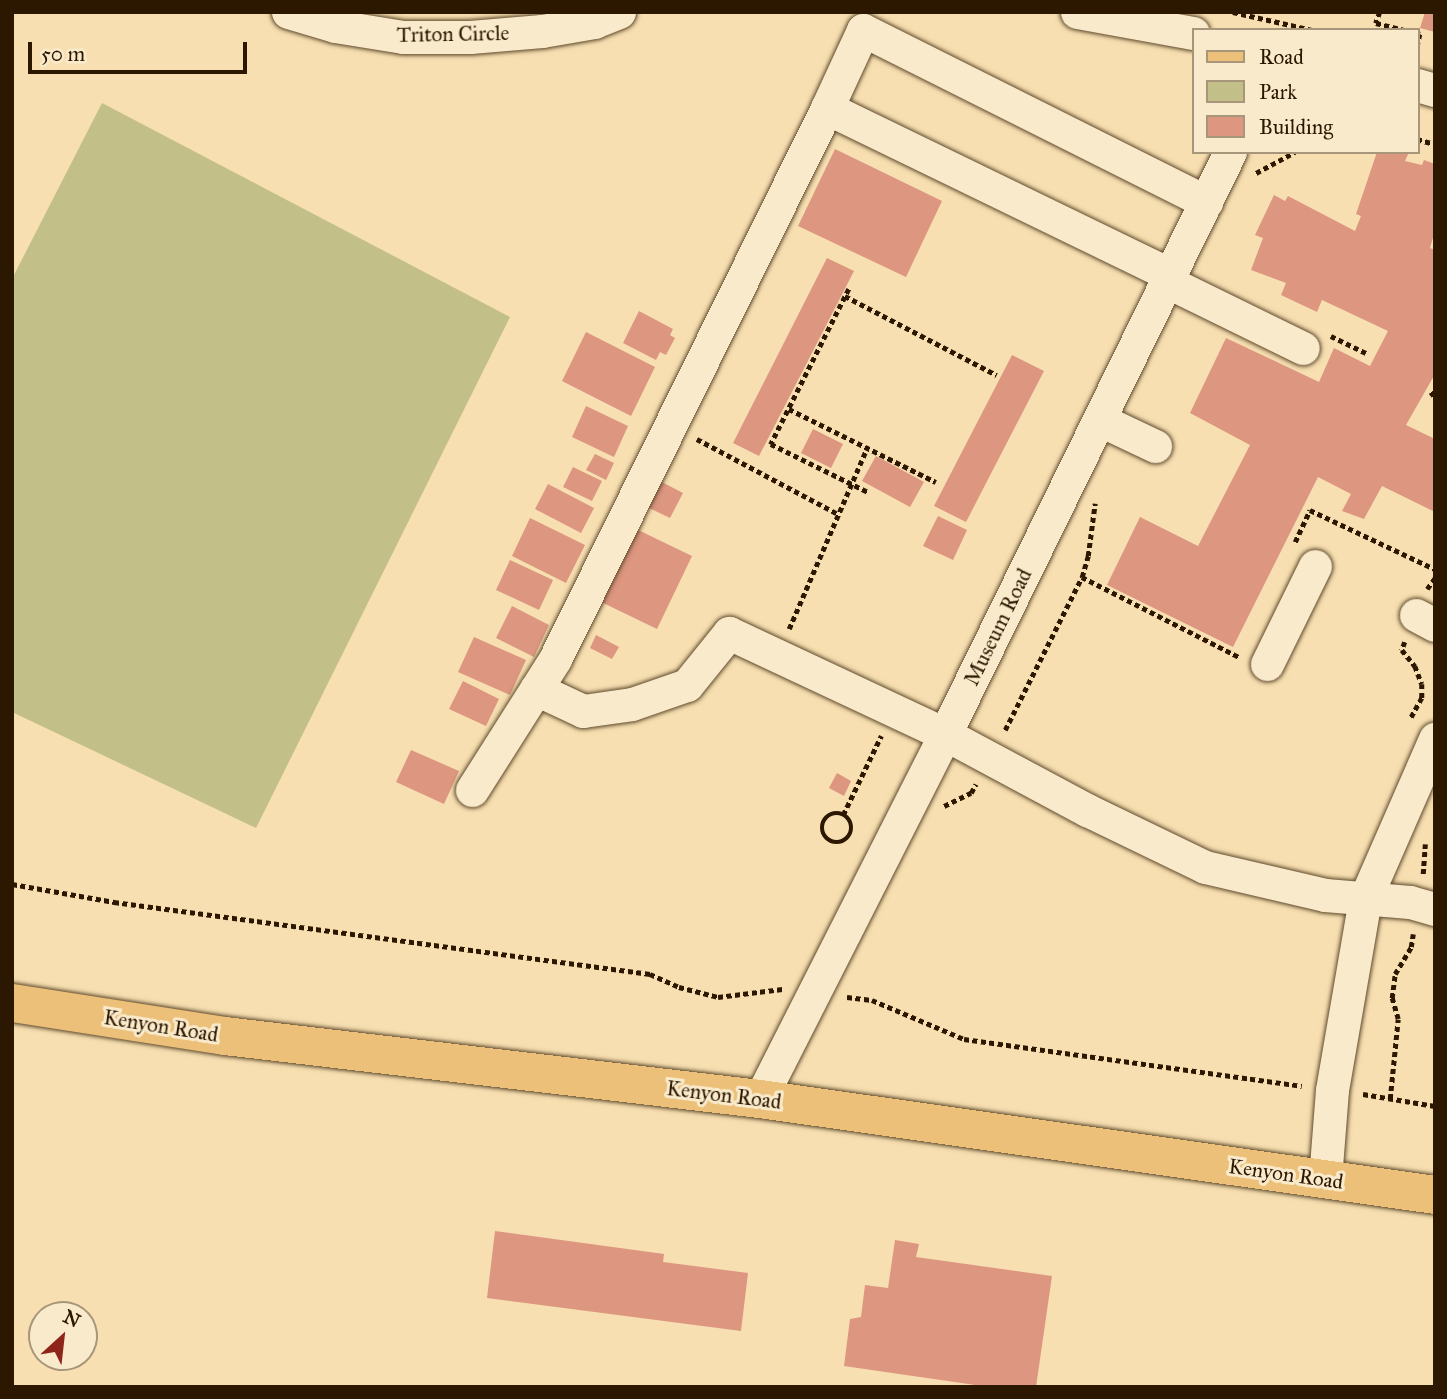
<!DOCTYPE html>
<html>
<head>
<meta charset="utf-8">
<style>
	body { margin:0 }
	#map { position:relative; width:1447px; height:1399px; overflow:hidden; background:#f7dfb1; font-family:"IM FELL Great Primer",serif }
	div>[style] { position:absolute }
	.green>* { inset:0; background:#c2c088 }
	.building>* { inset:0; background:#dd9680 }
	.path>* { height:4.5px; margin-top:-2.25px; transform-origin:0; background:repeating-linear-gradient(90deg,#2c1800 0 5px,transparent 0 8.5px) }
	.path>.ring { margin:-2.25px; padding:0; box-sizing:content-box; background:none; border:4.5px solid #2c1800; border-radius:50% }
	.roads { filter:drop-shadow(0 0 2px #5f4a2c) drop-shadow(0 0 2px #5f4a2c) }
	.minor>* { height:33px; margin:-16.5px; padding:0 16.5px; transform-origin:16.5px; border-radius:16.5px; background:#faeacc }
	.major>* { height:38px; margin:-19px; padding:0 19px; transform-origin:19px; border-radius:19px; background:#ecc078 }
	span { translate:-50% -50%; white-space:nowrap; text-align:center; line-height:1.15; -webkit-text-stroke:6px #faeacc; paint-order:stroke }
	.street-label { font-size:21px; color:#2c1800 }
	.frame { position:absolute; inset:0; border:14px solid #2c1800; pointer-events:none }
	.legend { position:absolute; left:1192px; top:28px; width:228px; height:126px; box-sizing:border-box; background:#faeacc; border:2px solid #a8967a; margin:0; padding:9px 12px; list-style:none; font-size:21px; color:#2c1800 }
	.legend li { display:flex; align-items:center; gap:14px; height:35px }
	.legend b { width:35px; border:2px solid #a8967a }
	.north { position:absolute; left:28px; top:1301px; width:70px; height:70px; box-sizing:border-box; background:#faeacc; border:2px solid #a8967a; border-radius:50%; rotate:27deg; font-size:19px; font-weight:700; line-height:28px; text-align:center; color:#2c1800 }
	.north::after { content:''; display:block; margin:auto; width:24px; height:32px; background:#8f2418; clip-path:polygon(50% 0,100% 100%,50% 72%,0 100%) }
	.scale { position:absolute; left:28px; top:42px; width:219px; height:32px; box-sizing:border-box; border:4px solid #2c1800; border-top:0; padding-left:9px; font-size:21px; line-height:24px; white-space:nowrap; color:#2c1800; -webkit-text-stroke:5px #faeacc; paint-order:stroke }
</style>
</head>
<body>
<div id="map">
	<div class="green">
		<i style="clip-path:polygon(102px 103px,510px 317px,256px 828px,12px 712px,12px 279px)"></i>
	</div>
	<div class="building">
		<i style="clip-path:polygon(1425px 12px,1435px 12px,1435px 32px,1420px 28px)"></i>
		<i style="clip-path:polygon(835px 149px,942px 201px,906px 277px,798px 226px)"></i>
		<i style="clip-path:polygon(1377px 152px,1409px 152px,1405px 161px,1422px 165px,1424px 160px,1435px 164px,1435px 231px,1430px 248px,1435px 250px,1435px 374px,1406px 425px,1435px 439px,1435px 512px,1382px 486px,1364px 519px,1342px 511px,1351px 494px,1318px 477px,1233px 647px,1107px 585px,1140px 517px,1198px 546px,1250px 445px,1190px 413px,1226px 338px,1319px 382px,1334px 348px,1370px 366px,1388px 331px,1322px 300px,1317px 312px,1281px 295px,1286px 283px,1251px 270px,1263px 238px,1255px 235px,1274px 195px,1285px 201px,1288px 196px,1355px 231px,1361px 216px,1356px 214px)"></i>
		<i style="clip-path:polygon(827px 258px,854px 271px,759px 456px,733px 443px)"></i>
		<i style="clip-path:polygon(639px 311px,673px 329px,670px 335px,675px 338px,666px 355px,660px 352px,656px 360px,623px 343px)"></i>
		<i style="clip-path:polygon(586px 332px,655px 367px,631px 416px,562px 381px)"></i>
		<i style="clip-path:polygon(1012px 355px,1044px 371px,966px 522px,934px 506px)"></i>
		<i style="clip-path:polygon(586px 406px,628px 426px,614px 457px,572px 437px)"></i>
		<i style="clip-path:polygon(813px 429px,843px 444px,831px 468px,801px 453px)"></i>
		<i style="clip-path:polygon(595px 454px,614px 463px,606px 480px,586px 470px)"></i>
		<i style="clip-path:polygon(876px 456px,924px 482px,910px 507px,862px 481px)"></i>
		<i style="clip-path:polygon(573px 467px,602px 481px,592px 501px,563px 487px)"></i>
		<i style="clip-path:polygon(658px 480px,683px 493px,670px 518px,645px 506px)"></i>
		<i style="clip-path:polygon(548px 484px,594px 508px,581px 533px,535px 509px)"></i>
		<i style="clip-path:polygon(938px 516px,967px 530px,953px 560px,923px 546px)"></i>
		<i style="clip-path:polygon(530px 518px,585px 545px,566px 583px,512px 556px)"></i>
		<i style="clip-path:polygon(632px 527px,692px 556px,657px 629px,597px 600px)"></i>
		<i style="clip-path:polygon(510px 560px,553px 580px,539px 610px,496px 590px)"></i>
		<i style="clip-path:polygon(512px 606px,549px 625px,534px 657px,496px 638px)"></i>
		<i style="clip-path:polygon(596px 635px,619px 647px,612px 659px,590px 648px)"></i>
		<i style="clip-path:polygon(474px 637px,526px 660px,510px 695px,458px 672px)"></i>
		<i style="clip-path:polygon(463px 681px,499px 699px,486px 726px,449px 709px)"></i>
		<i style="clip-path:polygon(411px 750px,459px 771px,444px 804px,396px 782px)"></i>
		<i style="clip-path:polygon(837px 773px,851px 781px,844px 796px,829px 788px)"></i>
		<i style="clip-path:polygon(495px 1231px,664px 1254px,663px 1262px,748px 1273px,741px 1331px,487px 1298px)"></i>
		<i style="clip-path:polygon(895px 1240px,919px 1244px,916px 1257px,1052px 1276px,1036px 1387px,989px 1387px,844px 1366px,850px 1319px,861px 1317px,865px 1285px,888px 1288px)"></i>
	</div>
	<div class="path">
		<i style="left:1233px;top:12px;width:81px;rotate:12.8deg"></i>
		<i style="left:1380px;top:12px;width:12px;rotate:110deg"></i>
		<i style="left:1376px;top:23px;width:29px;rotate:14deg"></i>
		<i style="left:1417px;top:33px;width:3px;rotate:18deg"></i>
		<i style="left:1420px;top:34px;width:14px;rotate:102deg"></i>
		<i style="left:1417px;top:139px;width:19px;rotate:16deg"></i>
		<i style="left:1256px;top:173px;width:44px;rotate:-28.3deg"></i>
		<i style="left:849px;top:289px;width:174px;rotate:116.7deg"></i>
		<i style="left:771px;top:444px;width:110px;rotate:26.3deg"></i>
		<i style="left:845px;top:296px;width:171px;rotate:27.5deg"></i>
		<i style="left:1331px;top:336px;width:39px;rotate:26deg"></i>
		<i style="left:1431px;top:392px;width:6px;rotate:51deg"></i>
		<i style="left:789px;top:409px;width:164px;rotate:26.4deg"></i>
		<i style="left:697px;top:439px;width:160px;rotate:28deg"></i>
		<i style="left:1295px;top:542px;width:35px;rotate:-65deg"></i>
		<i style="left:1310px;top:510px;width:138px;rotate:25.3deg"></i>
		<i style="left:1082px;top:577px;width:176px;rotate:27deg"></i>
		<i style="left:1427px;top:589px;width:14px;rotate:-54deg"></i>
		<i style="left:789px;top:629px;width:197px;rotate:-66.7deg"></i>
		<i style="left:1405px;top:642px;width:9px;rotate:111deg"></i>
		<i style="left:1402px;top:650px;width:21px;rotate:51deg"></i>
		<i style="left:1415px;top:666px;width:19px;rotate:69deg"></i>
		<i style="left:1422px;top:684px;width:14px;rotate:90deg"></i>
		<i style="left:1422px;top:698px;width:23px;rotate:119deg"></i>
		<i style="left:1005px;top:730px;width:171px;rotate:-63.3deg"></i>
		<i style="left:1082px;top:577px;width:22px;rotate:-74deg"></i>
		<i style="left:1088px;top:556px;width:53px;rotate:-82.5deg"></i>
		<i style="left:944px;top:806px;width:30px;rotate:-26deg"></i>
		<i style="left:971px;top:793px;width:10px;rotate:-61deg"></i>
		<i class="ring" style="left:822px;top:813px;width:25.5px;height:25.5px"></i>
		<i style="left:843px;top:815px;width:88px;rotate:-64.3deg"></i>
		<i style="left:1423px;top:874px;width:30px;rotate:-86deg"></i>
		<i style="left:12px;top:884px;width:104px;rotate:10deg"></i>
		<i style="left:114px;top:902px;width:541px;rotate:7.65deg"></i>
		<i style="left:650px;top:974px;width:32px;rotate:24deg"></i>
		<i style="left:679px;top:987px;width:40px;rotate:14.4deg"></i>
		<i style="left:718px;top:997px;width:65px;rotate:-7deg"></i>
		<i style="left:847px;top:997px;width:25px;rotate:7deg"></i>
		<i style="left:872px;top:1000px;width:100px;rotate:23deg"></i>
		<i style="left:964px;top:1039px;width:341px;rotate:7.9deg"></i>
		<i style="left:1363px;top:1094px;width:73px;rotate:9.5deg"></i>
		<i style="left:1390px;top:1099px;width:80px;rotate:-84.3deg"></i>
		<i style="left:1398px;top:1019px;width:22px;rotate:-106deg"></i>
		<i style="left:1392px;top:998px;width:24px;rotate:-83deg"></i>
		<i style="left:1395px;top:974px;width:31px;rotate:-59deg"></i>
		<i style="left:1411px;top:947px;width:13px;rotate:-81deg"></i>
	</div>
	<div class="roads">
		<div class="minor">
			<i style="left:288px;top:12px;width:49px;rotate:16.6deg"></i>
			<i style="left:335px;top:26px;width:69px;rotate:9.2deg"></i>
			<i style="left:403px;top:37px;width:67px"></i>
			<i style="left:470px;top:37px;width:72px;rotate:-4.8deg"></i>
			<i style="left:542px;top:31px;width:53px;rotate:-9.8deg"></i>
			<i style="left:594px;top:22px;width:27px;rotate:-22deg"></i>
			<i style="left:1077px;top:12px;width:118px;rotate:10.3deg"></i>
			<i style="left:1417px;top:85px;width:19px;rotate:16deg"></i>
			<i style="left:827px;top:108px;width:86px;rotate:-65.2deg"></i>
			<i style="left:863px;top:30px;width:384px;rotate:26.6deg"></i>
			<i style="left:1168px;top:282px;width:150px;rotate:26.1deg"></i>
			<i style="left:1100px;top:420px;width:61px;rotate:25.3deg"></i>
			<i style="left:1416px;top:615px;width:21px;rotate:28deg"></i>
			<i style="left:1267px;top:664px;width:109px;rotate:-63.9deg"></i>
			<i style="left:536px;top:689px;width:52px;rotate:25.1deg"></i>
			<i style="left:583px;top:711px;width:49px;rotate:-8.1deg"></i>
			<i style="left:632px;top:704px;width:58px;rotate:-19.1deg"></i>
			<i style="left:687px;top:685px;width:67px;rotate:-51.1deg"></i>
			<i style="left:729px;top:633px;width:238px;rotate:25.1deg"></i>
			<i style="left:945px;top:734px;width:161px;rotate:28.2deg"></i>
			<i style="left:1087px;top:810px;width:131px;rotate:25.8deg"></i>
			<i style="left:1205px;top:867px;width:123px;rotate:13.1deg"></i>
			<i style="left:1325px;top:895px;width:85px;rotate:4.7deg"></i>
			<i style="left:1410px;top:902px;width:26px;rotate:16deg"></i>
			<i style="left:472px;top:790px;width:155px;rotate:-57.6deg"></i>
			<i style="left:555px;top:659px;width:614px;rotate:-63.73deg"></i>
			<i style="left:827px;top:108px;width:382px;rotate:25.9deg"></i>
			<i style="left:760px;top:1099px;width:409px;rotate:-63.1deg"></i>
			<i style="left:945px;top:734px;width:648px;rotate:-63.91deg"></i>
			<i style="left:1325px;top:1179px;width:89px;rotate:-85.5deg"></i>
			<i style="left:1332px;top:1090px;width:194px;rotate:-80.2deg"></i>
			<i style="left:1365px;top:899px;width:175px;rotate:-66.4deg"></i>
		</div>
		<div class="major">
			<i style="left:12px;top:1003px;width:216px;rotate:8.8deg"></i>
			<i style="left:225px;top:1036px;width:539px;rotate:6.72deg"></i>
			<i style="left:760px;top:1099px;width:682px;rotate:8.09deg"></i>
		</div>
	</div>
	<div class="street-label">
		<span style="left:453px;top:34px;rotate:-1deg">Triton Circle</span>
		<span style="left:998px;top:627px;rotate:-64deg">Museum Road</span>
		<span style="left:161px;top:1026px;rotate:9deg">Kenyon Road</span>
		<span style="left:724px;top:1095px;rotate:7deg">Kenyon Road</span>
		<span style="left:1286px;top:1174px;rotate:8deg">Kenyon Road</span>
	</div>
	<div class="frame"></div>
	<ul class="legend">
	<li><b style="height:9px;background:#ecc078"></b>Road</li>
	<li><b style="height:19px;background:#c2c088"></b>Park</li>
	<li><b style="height:19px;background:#dd9680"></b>Building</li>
	</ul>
	<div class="north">N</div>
	<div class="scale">50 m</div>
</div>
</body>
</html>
